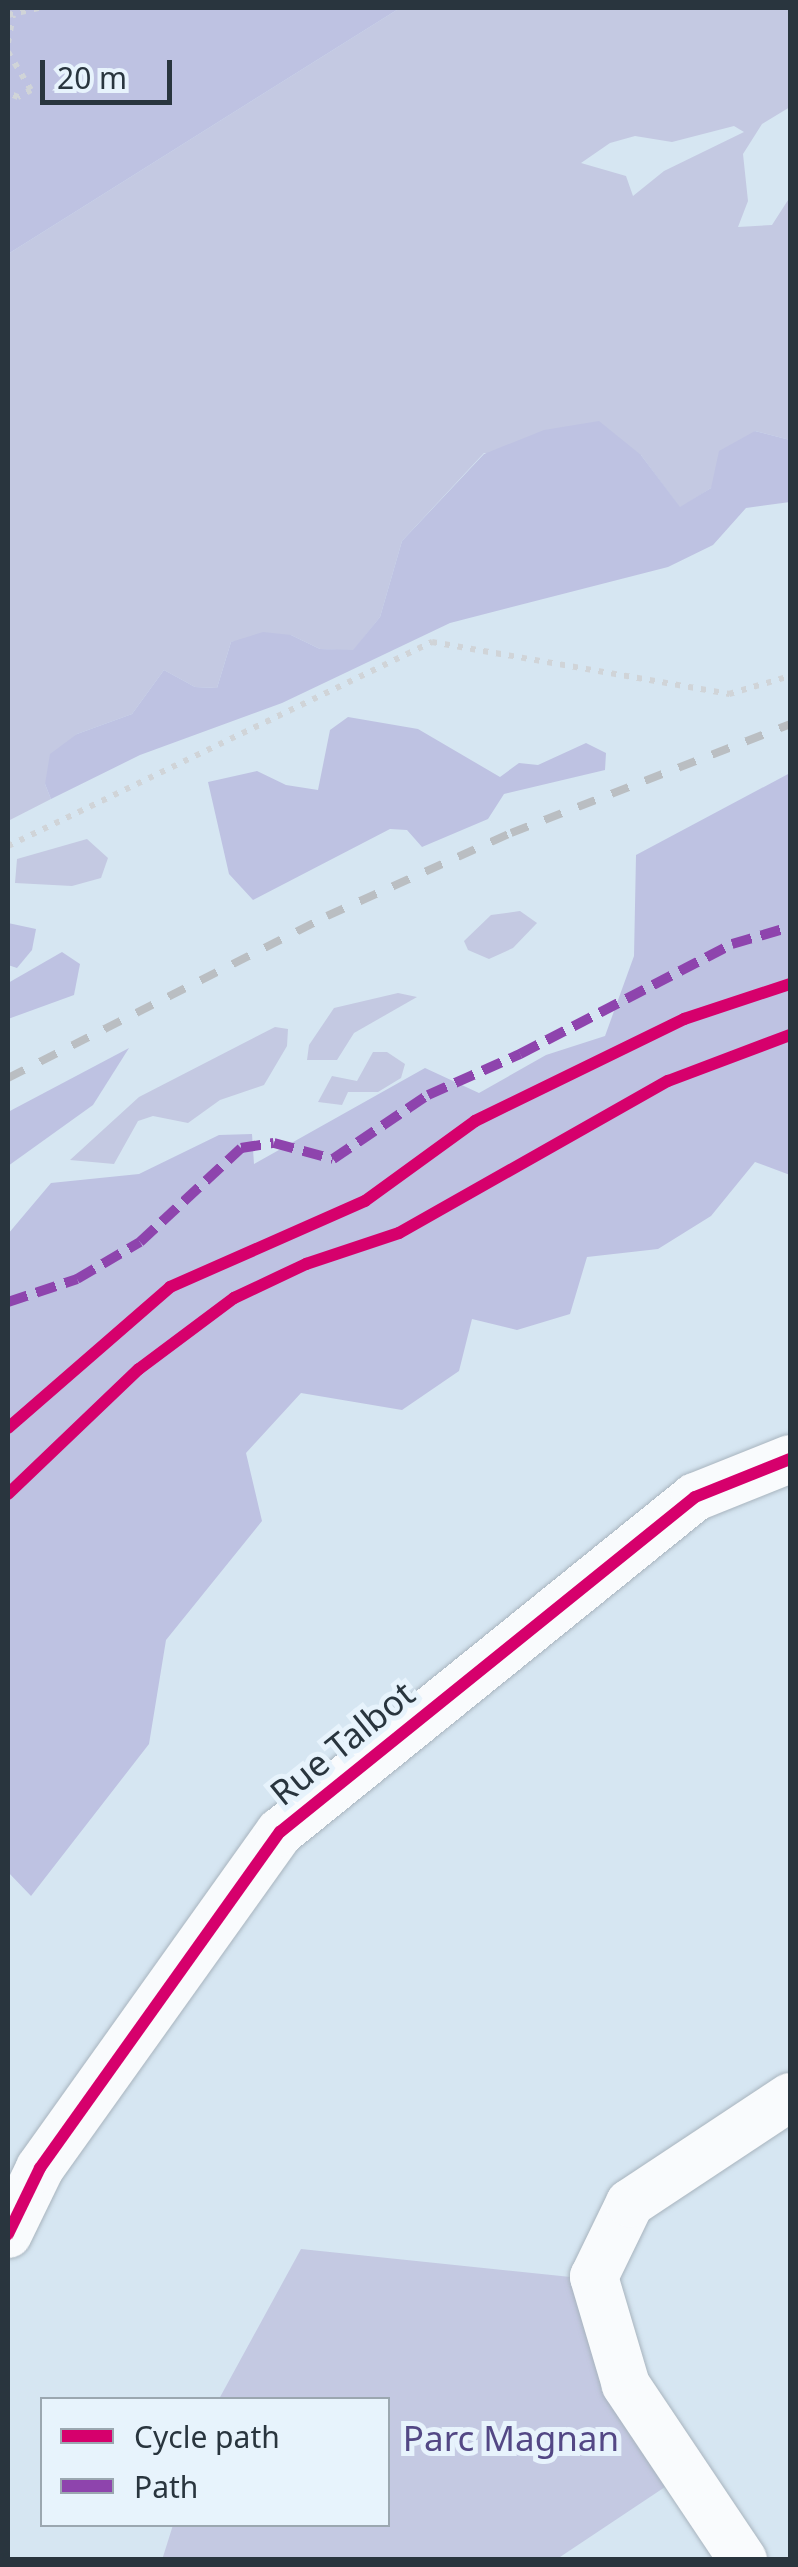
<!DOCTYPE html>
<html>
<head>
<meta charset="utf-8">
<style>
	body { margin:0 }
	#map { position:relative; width:798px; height:2567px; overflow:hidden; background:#d6e6f2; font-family:"Noto Sans",sans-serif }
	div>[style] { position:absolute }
	.green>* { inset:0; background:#c4c9e2 }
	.forest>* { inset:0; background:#bec2e2 }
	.path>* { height:6px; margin-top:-3px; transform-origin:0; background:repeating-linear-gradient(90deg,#d0d4d8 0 5px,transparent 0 13px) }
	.roads { filter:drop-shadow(0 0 2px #a8b4be) drop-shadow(0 0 2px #a8b4be) }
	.minor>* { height:48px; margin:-24px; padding:0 24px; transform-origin:24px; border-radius:24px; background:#f9fbfd }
	.rail>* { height:8px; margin-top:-4px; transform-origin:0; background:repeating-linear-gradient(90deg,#babec2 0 18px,transparent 0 36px) }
	.quiet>* { height:10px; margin-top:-5px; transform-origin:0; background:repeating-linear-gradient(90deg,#8e44ad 0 20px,transparent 0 30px) }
	.cycleway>* { height:12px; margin:-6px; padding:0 6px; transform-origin:6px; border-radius:6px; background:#d6006c }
	span { translate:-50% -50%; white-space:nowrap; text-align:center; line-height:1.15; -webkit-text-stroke:10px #e7f3fc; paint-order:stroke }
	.street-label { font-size:35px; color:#29353e }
	.park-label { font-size:35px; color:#534885 }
	.frame { position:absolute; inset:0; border:10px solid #29353e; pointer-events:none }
	.legend { position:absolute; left:40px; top:2397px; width:350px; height:130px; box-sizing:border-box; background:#e7f3fc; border:2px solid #9ba7b0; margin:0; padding:12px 18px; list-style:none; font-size:30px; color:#29353e }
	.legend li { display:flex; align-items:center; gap:20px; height:50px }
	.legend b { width:50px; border:2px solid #9ba7b0 }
	.scale { position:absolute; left:40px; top:60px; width:132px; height:45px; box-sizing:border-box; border:5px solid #29353e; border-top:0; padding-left:12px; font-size:30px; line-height:35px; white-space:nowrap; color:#29353e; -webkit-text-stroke:8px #e7f3fc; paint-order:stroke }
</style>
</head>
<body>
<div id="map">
	<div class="green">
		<i style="clip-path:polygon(evenodd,400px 8px,790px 8px,790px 107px,762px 124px,743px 154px,748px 201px,738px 227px,772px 225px,790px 197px,790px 440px,755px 431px,711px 488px,680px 508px,641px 455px,484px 453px,402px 541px,380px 617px,353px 651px,320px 649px,291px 635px,231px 642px,217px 688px,195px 687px,164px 670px,132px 714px,77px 734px,45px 784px,51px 799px,8px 821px,8px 254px,400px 8px,734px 126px,744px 132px,664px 171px,633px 196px,626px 176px,581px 163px,610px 143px,635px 136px,672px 142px,734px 126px)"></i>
		<i style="clip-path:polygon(87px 839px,108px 858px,101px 878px,72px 886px,15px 883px,17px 859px)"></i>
		<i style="clip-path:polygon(520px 911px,537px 923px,513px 948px,489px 959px,468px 950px,464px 941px,491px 915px)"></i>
		<i style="clip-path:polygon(398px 993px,417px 997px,354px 1033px,337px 1060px,307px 1060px,309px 1045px,334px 1008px)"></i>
		<i style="clip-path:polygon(275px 1027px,288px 1029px,287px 1046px,264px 1085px,220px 1100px,188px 1123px,153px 1116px,138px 1121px,114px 1164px,70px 1160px,139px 1097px)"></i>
		<i style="clip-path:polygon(373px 1052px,387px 1052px,405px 1064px,401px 1078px,378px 1092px,348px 1092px,342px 1105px,318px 1102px,332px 1076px,357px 1081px)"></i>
		<i style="clip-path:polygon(301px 2249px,590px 2279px,680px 2477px,557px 2559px,162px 2560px,173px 2525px,388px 2524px,388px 2400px,219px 2399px)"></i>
	</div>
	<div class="forest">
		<i style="clip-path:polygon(8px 8px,400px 8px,8px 254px)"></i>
		<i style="clip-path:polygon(599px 421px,641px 455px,680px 507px,711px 488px,719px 451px,755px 431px,790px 440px,790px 502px,746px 508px,713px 545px,668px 567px,450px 623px,282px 703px,140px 755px,51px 799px,45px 784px,50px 754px,77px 734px,132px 714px,164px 670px,195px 687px,217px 688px,231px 642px,263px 632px,291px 635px,320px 649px,353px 650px,380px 617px,402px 541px,484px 454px,544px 430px)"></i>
		<i style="clip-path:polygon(348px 717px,418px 729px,500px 777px,519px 763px,538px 765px,586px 743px,606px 753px,605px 770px,504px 794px,488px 819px,422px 847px,407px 830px,390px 829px,253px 900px,229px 874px,208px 782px,257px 771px,286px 785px,318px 790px,330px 730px)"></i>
		<i style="clip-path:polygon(790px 773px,790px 1175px,755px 1162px,711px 1216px,658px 1249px,587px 1257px,570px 1314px,517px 1330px,472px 1319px,459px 1371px,402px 1410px,301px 1393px,246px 1453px,262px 1521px,166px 1640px,149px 1744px,31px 1896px,8px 1872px,8px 1234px,51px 1183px,139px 1174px,219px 1135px,252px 1134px,254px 1164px,425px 1068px,479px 1093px,546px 1055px,605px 1036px,634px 956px,636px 855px)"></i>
		<i style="clip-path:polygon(8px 923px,36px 929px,32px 950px,17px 968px,8px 965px)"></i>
		<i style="clip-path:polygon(62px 952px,80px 964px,74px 995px,8px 1019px,8px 983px)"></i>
		<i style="clip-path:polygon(129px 1048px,93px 1105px,8px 1166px,8px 1112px)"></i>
	</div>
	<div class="path">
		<i style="left:8px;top:15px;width:32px;rotate:-13deg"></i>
		<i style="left:8px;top:43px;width:28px;rotate:-80deg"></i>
		<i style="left:8px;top:52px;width:44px;rotate:58.8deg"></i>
		<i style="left:31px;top:90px;width:15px;rotate:152deg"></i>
		<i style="left:18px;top:97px;width:11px;rotate:-158deg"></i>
		<i style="left:8px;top:846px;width:471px;rotate:-25.7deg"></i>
		<i style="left:432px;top:642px;width:302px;rotate:9.9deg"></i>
		<i style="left:729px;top:694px;width:64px;rotate:-16.4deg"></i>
	</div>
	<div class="roads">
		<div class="minor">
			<i style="left:8px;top:2234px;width:73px;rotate:-64.1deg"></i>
			<i style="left:40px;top:2168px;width:413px;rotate:-54.5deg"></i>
			<i style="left:280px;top:1832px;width:533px;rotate:-38.91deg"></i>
			<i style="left:695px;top:1497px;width:102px;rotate:-21.8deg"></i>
			<i style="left:743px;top:2560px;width:211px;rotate:-123.8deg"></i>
			<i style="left:626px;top:2385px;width:113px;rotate:-106.5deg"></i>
			<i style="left:594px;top:2277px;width:82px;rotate:-64.1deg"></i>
			<i style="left:630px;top:2203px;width:192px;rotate:-33.5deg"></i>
		</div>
	</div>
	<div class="rail">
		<i style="left:8px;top:1078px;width:358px;rotate:-26.9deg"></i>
		<i style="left:327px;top:916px;width:202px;rotate:-24.3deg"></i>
		<i style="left:511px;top:833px;width:300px;rotate:-21.3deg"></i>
	</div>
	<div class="quiet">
		<i style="left:8px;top:1302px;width:73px;rotate:-18.4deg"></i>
		<i style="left:77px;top:1279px;width:73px;rotate:-30.4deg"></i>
		<i style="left:140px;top:1242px;width:138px;rotate:-42.9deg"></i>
		<i style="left:241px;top:1148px;width:33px;rotate:-9deg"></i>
		<i style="left:274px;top:1143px;width:61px;rotate:15.2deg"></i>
		<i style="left:333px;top:1159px;width:115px;rotate:-34deg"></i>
		<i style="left:428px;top:1095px;width:101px;rotate:-24deg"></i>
		<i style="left:520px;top:1054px;width:239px;rotate:-27.4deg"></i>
		<i style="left:732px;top:944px;width:60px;rotate:-16.3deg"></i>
	</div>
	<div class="cycleway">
		<i style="left:8px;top:1428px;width:215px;rotate:-41deg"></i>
		<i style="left:170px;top:1287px;width:213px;rotate:-23.8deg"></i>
		<i style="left:365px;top:1201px;width:136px;rotate:-36deg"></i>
		<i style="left:475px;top:1121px;width:233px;rotate:-26deg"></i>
		<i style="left:684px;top:1019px;width:112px;rotate:-18.3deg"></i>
		<i style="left:8px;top:1494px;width:181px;rotate:-43.7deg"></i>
		<i style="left:139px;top:1369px;width:119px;rotate:-36.8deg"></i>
		<i style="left:234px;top:1298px;width:80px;rotate:-25.3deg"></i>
		<i style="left:306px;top:1264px;width:98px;rotate:-18.4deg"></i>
		<i style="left:399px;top:1233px;width:309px;rotate:-29.5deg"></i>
		<i style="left:668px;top:1081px;width:130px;rotate:-20.7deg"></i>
		<i style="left:8px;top:2234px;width:73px;rotate:-64.1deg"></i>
		<i style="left:40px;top:2168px;width:413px;rotate:-54.5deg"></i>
		<i style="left:280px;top:1832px;width:533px;rotate:-38.91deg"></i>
		<i style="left:695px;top:1497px;width:102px;rotate:-21.8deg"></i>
	</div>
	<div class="street-label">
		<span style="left:342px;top:1743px;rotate:-39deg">Rue Talbot</span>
	</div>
	<div class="park-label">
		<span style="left:511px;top:2438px">Parc Magnan</span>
	</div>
	<div class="frame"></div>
	<ul class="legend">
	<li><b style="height:12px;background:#d6006c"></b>Cycle path</li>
	<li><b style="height:12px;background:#8e44ad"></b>Path</li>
	</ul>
	<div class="scale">20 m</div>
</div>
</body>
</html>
